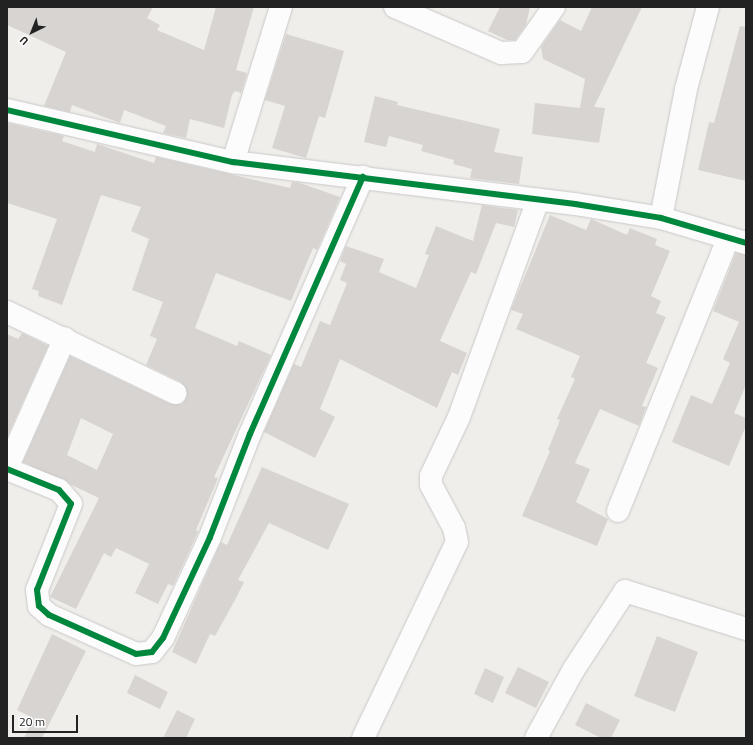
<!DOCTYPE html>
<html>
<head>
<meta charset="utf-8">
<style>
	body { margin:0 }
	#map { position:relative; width:753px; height:745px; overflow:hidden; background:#f0eeeb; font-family:"Titillium Web",sans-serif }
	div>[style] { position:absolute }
	.building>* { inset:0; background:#d7d4d2 }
	.roads { filter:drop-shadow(0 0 1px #c9c8c7) drop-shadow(0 0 1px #c9c8c7) }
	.street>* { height:22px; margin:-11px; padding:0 11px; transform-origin:11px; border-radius:11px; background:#fdfcfc }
	.cycleway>* { height:6px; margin:-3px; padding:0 3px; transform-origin:3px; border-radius:3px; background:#00873e }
	span { translate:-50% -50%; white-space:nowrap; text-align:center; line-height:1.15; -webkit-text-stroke:3.5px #fff; paint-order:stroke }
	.frame { position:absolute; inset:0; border:8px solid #222; pointer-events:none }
	.north { position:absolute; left:12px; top:12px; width:40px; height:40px; -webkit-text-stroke:3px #fff; paint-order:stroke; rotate:223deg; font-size:11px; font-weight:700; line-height:16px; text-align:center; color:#222 }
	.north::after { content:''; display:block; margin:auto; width:14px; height:18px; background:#222; clip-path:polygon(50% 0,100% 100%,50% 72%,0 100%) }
	.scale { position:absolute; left:12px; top:715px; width:66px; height:18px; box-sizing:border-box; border:2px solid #222; border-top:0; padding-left:5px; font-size:12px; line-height:14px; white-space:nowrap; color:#222; -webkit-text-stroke:3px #fff; paint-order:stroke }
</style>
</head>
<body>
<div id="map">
	<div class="building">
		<i style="clip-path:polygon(7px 7px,153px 7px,147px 18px,160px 25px,157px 30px,204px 50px,216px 7px,254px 7px,236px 70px,247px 73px,241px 93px,235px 91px,232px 95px,224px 128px,190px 119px,186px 138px,163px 133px,166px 126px,124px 110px,120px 123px,72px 105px,70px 112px,44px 106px,66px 52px,7px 25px)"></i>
		<i style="clip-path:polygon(500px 7px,530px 7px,526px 25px,515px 40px,507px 40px,488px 31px)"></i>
		<i style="clip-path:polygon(592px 7px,642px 7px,594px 107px,605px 108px,599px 143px,532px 134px,535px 103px,580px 108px,585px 79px,543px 59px,541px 47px,560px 20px,581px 31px)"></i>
		<i style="clip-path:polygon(740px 26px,746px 27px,746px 181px,698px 170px,709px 122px,714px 123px)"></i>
		<i style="clip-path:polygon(286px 34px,344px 51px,325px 118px,319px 116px,306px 158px,272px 148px,285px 106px,265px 100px)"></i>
		<i style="clip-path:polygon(375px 96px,398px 102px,397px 105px,500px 129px,494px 152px,523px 157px,519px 184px,470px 178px,472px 169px,453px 164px,454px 160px,421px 151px,423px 145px,389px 136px,386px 147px,364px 142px)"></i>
		<i style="clip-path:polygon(evenodd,7px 123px,64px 136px,62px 141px,95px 152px,97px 144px,154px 163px,156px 157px,290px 188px,292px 182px,300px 183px,340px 197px,317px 250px,313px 248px,291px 301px,216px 273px,195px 328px,237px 346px,239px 341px,271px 355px,214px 477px,218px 478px,196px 530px,198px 532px,173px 586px,168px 584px,158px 604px,135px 593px,149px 564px,116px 548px,111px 557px,104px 553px,76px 609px,50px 597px,99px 498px,23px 462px,70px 356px,170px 404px,182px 404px,186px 398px,187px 392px,181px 382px,146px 365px,157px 339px,150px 336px,163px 302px,132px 290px,149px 239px,131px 231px,141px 207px,101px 195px,62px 305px,38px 296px,39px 291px,32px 289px,57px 219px,7px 203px,7px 123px,81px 418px,113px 434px,97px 470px,67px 455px,81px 418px)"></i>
		<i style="clip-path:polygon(482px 205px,518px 210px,514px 227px,496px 223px,476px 274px,471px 272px,440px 341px,467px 353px,458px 375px,452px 372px,437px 408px,340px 359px,320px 409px,335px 417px,315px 458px,264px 432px,294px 364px,301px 367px,320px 321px,330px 325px,347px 283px,340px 280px,346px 264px,340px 261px,346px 246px,384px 259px,379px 272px,416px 288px,429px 255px,425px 254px,436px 226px,473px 241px)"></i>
		<i style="clip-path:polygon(550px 215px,586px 230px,591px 219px,627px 235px,630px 228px,657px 239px,655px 245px,670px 251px,651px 296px,661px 301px,656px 313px,666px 317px,646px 363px,658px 368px,642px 406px,646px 407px,639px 426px,600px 409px,575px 463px,590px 469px,576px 502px,608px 519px,597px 546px,522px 516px,550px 451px,548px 450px,560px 420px,557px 419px,575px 379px,571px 377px,580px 356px,516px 329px,523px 314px,511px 310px)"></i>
		<i style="clip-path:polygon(736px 253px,746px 255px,746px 385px,734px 413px,746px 418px,746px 426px,729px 466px,672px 442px,691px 395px,712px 404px,730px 363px,723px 359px,739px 322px,713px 311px)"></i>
		<i style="clip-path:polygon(22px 333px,48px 346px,7px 437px,7px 334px,18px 339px)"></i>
		<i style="clip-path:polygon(262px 467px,349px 504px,328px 550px,269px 523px,238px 580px,244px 582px,235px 600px,215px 636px,210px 634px,196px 664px,172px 652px,221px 542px,227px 545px)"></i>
		<i style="clip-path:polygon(52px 634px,86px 651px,42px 738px,24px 738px,33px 718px,17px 710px)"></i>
		<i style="clip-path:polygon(657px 636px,698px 652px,675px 712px,634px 696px)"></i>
		<i style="clip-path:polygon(518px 667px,549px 682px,536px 708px,505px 693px)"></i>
		<i style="clip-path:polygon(485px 668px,504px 677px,493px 703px,474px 694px)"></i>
		<i style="clip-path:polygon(135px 675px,168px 692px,160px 709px,127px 693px)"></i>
		<i style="clip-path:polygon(586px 703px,620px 720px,611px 738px,601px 738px,575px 725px)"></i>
		<i style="clip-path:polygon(177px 710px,195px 719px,186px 738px,163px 738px)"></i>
	</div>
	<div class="roads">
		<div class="street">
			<i style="left:395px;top:7px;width:116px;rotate:23.5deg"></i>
			<i style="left:501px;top:53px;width:21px;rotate:-3deg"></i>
			<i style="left:522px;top:52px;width:55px;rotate:-54.6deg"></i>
			<i style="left:7px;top:110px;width:232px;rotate:13deg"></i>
			<i style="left:233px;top:162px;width:345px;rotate:7deg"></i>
			<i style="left:575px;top:204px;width:87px;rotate:9.2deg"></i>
			<i style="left:661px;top:218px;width:89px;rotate:16.4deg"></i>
			<i style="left:233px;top:162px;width:162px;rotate:-72.8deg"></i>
			<i style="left:661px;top:218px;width:131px;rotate:-79deg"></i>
			<i style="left:686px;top:89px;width:85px;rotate:-75deg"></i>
			<i style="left:7px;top:312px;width:187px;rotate:25.7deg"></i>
			<i style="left:7px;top:468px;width:142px;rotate:-66deg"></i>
			<i style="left:7px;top:469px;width:56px;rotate:22deg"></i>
			<i style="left:59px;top:490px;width:18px;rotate:49deg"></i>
			<i style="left:71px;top:504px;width:92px;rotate:111.6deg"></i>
			<i style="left:37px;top:590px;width:16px;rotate:83deg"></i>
			<i style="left:39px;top:606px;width:13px;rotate:42deg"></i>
			<i style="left:49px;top:615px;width:95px;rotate:24.1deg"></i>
			<i style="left:136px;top:654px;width:16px;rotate:-7deg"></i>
			<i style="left:152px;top:652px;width:18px;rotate:-52deg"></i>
			<i style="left:163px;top:638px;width:111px;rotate:-65deg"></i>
			<i style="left:210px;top:537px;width:110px;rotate:-68.8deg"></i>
			<i style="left:250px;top:434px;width:281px;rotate:-66.3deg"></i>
			<i style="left:618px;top:511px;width:293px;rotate:-68deg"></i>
			<i style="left:363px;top:738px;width:217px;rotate:-64.4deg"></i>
			<i style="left:457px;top:542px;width:14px;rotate:-102deg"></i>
			<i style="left:454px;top:528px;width:49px;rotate:-118.1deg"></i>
			<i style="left:431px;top:485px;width:9px;rotate:-90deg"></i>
			<i style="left:431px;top:476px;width:65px;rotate:-64.6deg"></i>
			<i style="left:459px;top:417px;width:231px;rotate:-70deg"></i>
			<i style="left:536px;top:738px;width:79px;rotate:-61.2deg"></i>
			<i style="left:574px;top:669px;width:93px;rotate:-56.8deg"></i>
			<i style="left:625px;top:591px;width:127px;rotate:17.4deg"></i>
		</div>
	</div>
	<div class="cycleway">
		<i style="left:7px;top:110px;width:232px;rotate:13deg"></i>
		<i style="left:233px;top:162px;width:345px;rotate:7deg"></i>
		<i style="left:575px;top:204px;width:87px;rotate:9.2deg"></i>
		<i style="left:661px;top:218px;width:89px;rotate:16.4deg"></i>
		<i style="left:7px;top:469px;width:56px;rotate:22deg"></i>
		<i style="left:59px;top:490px;width:18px;rotate:49deg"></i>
		<i style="left:71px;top:504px;width:92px;rotate:111.6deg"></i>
		<i style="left:37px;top:590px;width:16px;rotate:83deg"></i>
		<i style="left:39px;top:606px;width:13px;rotate:42deg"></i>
		<i style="left:49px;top:615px;width:95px;rotate:24.1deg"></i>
		<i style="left:136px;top:654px;width:16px;rotate:-7deg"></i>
		<i style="left:152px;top:652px;width:18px;rotate:-52deg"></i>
		<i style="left:163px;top:638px;width:111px;rotate:-65deg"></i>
		<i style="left:210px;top:537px;width:110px;rotate:-68.8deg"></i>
		<i style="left:250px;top:434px;width:281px;rotate:-66.3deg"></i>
	</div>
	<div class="frame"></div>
	<div class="north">U</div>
	<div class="scale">20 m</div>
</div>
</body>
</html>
